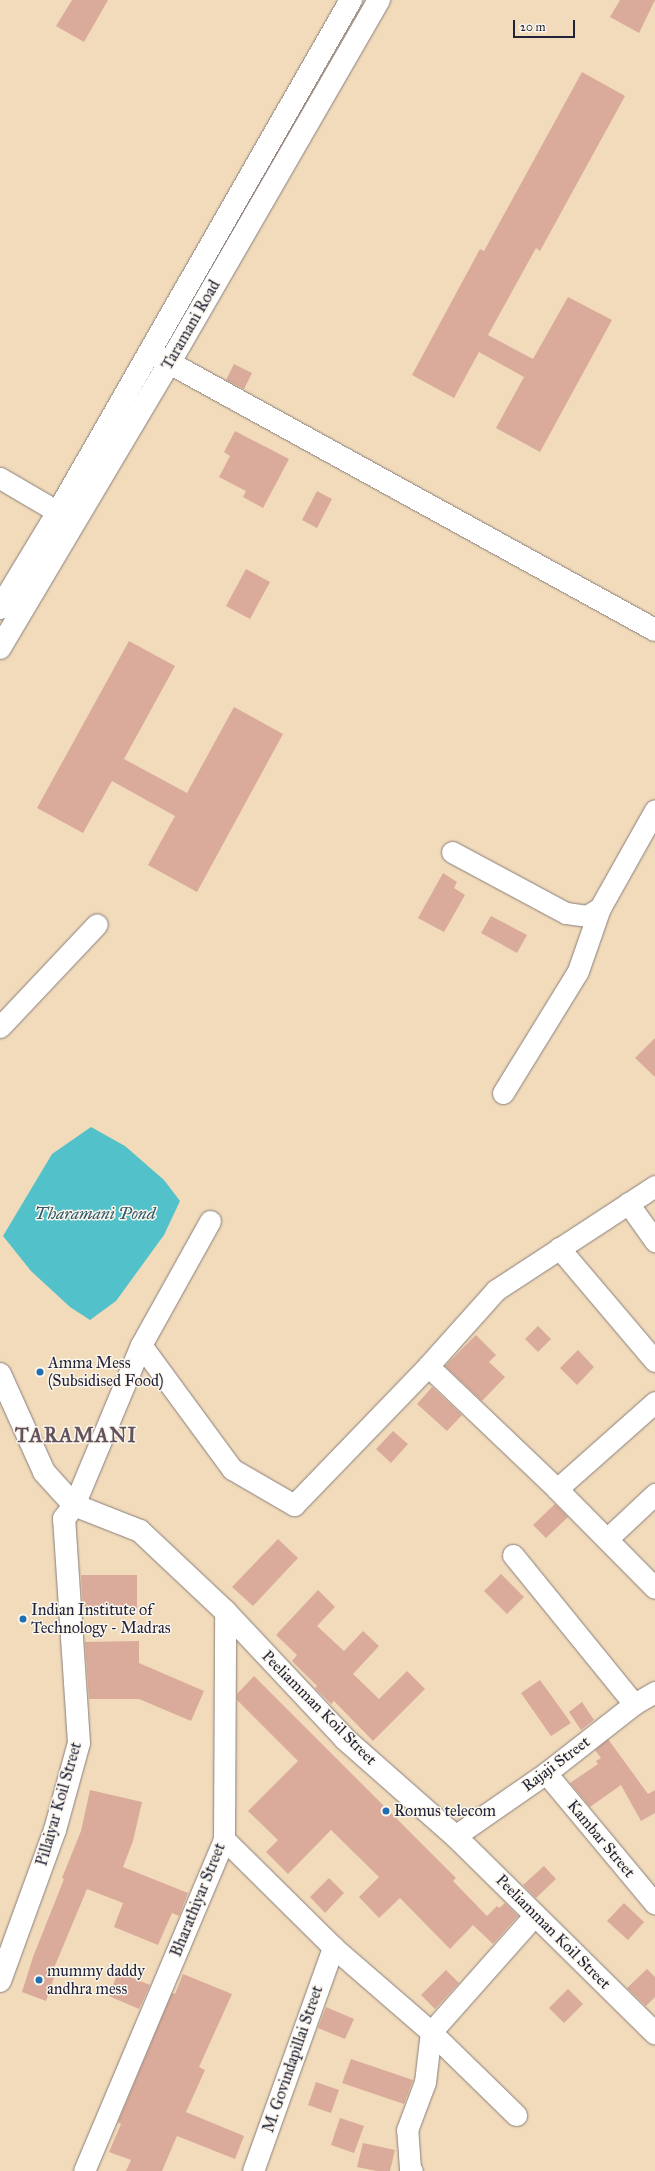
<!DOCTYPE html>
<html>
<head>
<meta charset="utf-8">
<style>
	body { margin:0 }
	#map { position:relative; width:655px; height:2171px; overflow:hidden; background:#f1dbbb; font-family:"IM FELL Great Primer",serif }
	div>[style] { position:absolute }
	.water>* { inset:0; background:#53c1c9 }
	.building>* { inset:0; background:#daab9b }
	.roads { filter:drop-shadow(0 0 1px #8a7e7b) drop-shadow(0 0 1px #8a7e7b) }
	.minor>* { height:21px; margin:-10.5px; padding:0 10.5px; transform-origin:10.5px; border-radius:10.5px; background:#fff }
	.tertiary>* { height:22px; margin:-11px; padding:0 11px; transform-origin:11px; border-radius:11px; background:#fff }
	.dots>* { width:11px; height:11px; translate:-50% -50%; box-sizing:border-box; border:2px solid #fbf7ec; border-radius:50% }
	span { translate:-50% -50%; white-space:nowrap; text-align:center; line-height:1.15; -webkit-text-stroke:3px #fbf7ec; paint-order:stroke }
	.street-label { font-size:16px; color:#22223b }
	.poi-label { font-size:16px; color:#22223b }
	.left { translate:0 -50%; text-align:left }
	.water-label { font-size:17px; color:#335a6d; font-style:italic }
	.district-label { font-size:20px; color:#62525d; font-weight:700; letter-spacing:1px }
	.scale { position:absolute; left:513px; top:20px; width:62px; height:18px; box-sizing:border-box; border:2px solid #22223b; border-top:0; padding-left:5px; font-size:12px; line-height:14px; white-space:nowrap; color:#22223b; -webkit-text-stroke:3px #fbf7ec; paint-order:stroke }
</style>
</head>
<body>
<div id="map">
	<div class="water">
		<i style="clip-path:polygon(91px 1127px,125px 1146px,164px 1180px,180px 1201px,164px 1235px,116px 1301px,90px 1320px,70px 1307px,31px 1271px,3px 1236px,52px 1154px)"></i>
	</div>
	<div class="building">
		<i style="clip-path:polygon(72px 0,108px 0,84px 42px,56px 26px)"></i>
		<i style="clip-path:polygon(620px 0,655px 0,639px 33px,610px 17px)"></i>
		<i style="clip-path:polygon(582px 72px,625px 96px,540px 251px,536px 248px,488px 335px,533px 359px,568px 297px,612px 320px,540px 452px,496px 428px,524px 377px,479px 352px,454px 398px,412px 375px,480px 249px,484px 251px)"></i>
		<i style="clip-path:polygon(234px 364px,252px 373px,244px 389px,226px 380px)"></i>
		<i style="clip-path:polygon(235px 431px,289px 459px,263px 508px,243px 497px,246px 491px,219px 477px,230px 456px,224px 452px)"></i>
		<i style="clip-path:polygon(317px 491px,332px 499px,317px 528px,302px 520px)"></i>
		<i style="clip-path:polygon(246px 569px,270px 582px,250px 619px,226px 606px)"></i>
		<i style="clip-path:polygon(129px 641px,175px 666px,124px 759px,187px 793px,234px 707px,283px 734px,197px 892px,148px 865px,175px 816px,112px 781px,83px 833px,37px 808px)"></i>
		<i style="clip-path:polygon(443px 873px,457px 882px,454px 888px,465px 895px,444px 932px,418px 918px)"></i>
		<i style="clip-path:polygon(491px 916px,527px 935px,517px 953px,481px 933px)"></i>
		<i style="clip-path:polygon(655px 1038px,655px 1077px,635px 1058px)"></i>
		<i style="clip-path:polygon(538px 1326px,551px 1339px,538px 1352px,525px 1339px)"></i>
		<i style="clip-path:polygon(476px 1335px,496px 1355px,489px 1362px,505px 1377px,482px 1401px,445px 1366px)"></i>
		<i style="clip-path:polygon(578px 1350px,594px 1367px,577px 1385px,560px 1368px)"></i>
		<i style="clip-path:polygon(432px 1387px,462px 1415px,447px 1431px,417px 1404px)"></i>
		<i style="clip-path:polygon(393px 1431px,408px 1444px,391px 1463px,376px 1449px)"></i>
		<i style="clip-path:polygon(555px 1504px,568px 1517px,546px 1538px,533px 1525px)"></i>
		<i style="clip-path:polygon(278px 1539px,298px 1558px,253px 1606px,232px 1587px)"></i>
		<i style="clip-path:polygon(501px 1574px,524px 1597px,507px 1614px,484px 1591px)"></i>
		<i style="clip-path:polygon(81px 1575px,137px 1575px,137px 1608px,83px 1609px)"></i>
		<i style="clip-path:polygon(318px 1590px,335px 1607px,317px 1626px,344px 1651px,363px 1631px,379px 1646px,353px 1674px,379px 1699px,407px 1671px,425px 1689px,373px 1741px,334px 1701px,331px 1704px,315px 1688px,317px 1686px,292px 1661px,297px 1655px,276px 1635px)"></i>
		<i style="clip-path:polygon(139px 1641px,139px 1663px,204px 1691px,191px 1721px,139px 1699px,89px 1699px,85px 1642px)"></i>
		<i style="clip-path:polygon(254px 1676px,456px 1878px,453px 1881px,487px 1916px,497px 1906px,499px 1908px,505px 1903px,518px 1916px,493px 1944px,473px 1925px,450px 1949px,400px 1898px,379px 1918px,359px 1897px,379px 1877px,331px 1830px,288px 1874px,266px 1852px,278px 1840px,248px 1811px,298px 1761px,237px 1700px,237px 1694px)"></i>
		<i style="clip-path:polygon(540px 1680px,571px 1723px,551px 1736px,521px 1693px)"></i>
		<i style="clip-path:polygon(582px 1702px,594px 1720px,581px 1730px,569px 1712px)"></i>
		<i style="clip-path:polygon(608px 1739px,648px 1794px,655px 1790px,655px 1813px,641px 1821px,621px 1785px,590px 1807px,570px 1783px,598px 1764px,596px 1761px,601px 1758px,595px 1750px)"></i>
		<i style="clip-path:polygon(90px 1790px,142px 1802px,133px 1841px,123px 1867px,188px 1893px,179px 1916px,172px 1913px,158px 1945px,114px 1927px,123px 1903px,87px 1889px,54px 1968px,57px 1969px,46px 2001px,22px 1992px,33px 1957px,64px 1879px,62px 1878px,81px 1831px)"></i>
		<i style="clip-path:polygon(544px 1866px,556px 1879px,536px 1898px,523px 1885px)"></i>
		<i style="clip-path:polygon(329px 1878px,344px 1893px,325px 1913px,310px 1897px)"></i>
		<i style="clip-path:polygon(624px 1903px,644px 1922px,628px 1940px,607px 1921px)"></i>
		<i style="clip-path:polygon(647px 1969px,655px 1977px,655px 1997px,646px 2006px,627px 1988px)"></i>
		<i style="clip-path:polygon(446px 1970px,459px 1983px,435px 2009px,421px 1995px)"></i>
		<i style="clip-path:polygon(118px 1972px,150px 1985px,139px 2009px,109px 1996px)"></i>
		<i style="clip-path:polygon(183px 1974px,232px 1994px,199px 2067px,205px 2070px,186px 2112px,244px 2136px,235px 2159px,177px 2136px,162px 2171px,126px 2171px,131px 2160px,109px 2152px,121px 2124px,118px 2122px,172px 1993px,175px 1994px)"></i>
		<i style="clip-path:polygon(568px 1989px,583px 2004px,564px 2023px,549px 2008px)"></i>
		<i style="clip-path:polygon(326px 2007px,354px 2019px,345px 2039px,318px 2028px)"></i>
		<i style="clip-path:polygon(351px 2059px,413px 2080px,404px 2104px,342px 2083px)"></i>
		<i style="clip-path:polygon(316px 2082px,339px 2090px,331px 2113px,308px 2105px)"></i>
		<i style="clip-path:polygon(340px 2118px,364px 2126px,354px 2153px,331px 2145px)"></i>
		<i style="clip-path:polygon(363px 2143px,395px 2150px,390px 2171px,377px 2171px,357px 2167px)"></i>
	</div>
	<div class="roads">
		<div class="minor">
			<i style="left:0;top:478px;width:67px;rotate:30.4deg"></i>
			<i style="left:452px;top:852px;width:129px;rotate:28.2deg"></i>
			<i style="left:566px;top:913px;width:21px;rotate:8deg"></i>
			<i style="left:587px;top:916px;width:15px;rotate:-32deg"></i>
			<i style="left:600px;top:908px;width:112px;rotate:-60.7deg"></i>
			<i style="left:0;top:1027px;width:141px;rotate:-46.7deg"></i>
			<i style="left:503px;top:1093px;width:143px;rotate:-58.4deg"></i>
			<i style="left:578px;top:971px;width:67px;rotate:-70.8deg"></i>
			<i style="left:628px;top:1203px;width:47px;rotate:54.6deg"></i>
			<i style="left:559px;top:1248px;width:148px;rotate:49.7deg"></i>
			<i style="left:141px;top:1345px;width:154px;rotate:53.7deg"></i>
			<i style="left:232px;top:1469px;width:72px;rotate:30.1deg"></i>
			<i style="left:294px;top:1505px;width:193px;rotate:-46deg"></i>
			<i style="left:428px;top:1366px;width:102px;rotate:-48.2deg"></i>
			<i style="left:496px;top:1290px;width:190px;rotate:-33.2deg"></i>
			<i style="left:428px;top:1366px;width:178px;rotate:43.6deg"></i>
			<i style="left:557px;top:1489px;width:139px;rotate:45.3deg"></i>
			<i style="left:557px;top:1489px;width:131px;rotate:-41.6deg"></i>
			<i style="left:74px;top:1505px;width:173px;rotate:-67.3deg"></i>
			<i style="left:141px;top:1345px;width:142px;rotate:-60.9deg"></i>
			<i style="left:607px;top:1539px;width:66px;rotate:-43.2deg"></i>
			<i style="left:513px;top:1555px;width:192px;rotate:50.9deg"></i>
			<i style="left:546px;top:1773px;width:170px;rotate:50.2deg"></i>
			<i style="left:455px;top:1836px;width:111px;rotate:-34.7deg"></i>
			<i style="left:546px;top:1773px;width:112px;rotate:-38.1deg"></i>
			<i style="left:634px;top:1704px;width:24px;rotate:-30deg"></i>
			<i style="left:224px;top:1839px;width:153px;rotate:44.7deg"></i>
			<i style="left:333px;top:1947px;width:130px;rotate:40.9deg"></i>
			<i style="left:431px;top:2032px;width:119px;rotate:44.3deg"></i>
			<i style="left:84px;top:2171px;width:360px;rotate:-67.1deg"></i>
			<i style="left:224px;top:1839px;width:228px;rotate:-89.7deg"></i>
			<i style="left:253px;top:2171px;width:238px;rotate:-70.3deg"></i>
			<i style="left:412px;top:2171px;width:3px;rotate:-135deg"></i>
			<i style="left:410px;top:2169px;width:39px;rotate:-94deg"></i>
			<i style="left:407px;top:2130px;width:51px;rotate:-69.4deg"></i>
			<i style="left:425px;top:2082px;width:50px;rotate:-83.2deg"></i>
			<i style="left:431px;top:2032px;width:157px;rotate:-48.4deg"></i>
		</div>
		<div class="tertiary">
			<i style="left:157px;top:356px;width:568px;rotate:28.82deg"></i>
			<i style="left:0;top:608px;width:112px;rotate:-58.9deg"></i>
			<i style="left:58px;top:512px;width:590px;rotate:-60.22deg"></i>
			<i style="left:0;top:648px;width:333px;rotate:-59.3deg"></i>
			<i style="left:170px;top:362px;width:418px;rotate:-60deg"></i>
			<i style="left:0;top:1374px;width:107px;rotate:65.8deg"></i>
			<i style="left:44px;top:1472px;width:45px;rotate:47.7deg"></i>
			<i style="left:74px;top:1505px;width:71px;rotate:21.5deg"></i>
			<i style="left:140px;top:1531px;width:117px;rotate:43.3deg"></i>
			<i style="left:225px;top:1611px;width:175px;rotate:46.8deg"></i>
			<i style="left:345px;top:1739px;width:147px;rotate:41.4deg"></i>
			<i style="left:455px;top:1836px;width:281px;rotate:44.6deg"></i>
			<i style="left:0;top:1981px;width:161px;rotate:-70deg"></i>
			<i style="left:55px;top:1830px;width:90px;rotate:-74.6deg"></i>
			<i style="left:79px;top:1743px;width:225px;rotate:-93.8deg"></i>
			<i style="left:64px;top:1519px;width:17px;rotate:-54deg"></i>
		</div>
	</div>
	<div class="dots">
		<i style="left:40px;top:1372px;background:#1f6fb2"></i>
		<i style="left:23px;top:1619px;background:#1f6fb2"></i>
		<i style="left:386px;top:1811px;background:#1f6fb2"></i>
		<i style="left:39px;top:1980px;background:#1f6fb2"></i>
	</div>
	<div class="street-label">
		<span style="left:191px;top:325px;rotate:-60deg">Taramani Road</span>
		<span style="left:319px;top:1708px;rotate:45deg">Peeliamman Koil Street</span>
		<span style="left:556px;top:1764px;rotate:-37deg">Rajaji Street</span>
		<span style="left:59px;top:1804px;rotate:-74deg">Pillaiyar Koil Street</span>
		<span style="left:601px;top:1839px;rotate:50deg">Kambar Street</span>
		<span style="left:198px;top:1900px;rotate:-68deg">Bharathiyar Street</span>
		<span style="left:553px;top:1932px;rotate:45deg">Peeliamman Koil Street</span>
		<span style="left:293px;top:2059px;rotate:-71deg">M. Govindapillai Street</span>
	</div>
	<div class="poi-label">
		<span class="left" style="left:48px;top:1372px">Amma Mess<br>(Subsidised Food)</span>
		<span class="left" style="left:31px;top:1619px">Indian Institute of<br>Technology - Madras</span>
		<span class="left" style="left:394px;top:1811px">Romus telecom</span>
		<span class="left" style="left:47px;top:1980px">mummy daddy<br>andhra mess</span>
	</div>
	<div class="water-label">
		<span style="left:95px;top:1214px">Tharamani Pond</span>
	</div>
	<div class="district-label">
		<span style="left:76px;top:1435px">TARAMANI</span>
	</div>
	<div class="scale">20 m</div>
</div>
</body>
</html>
